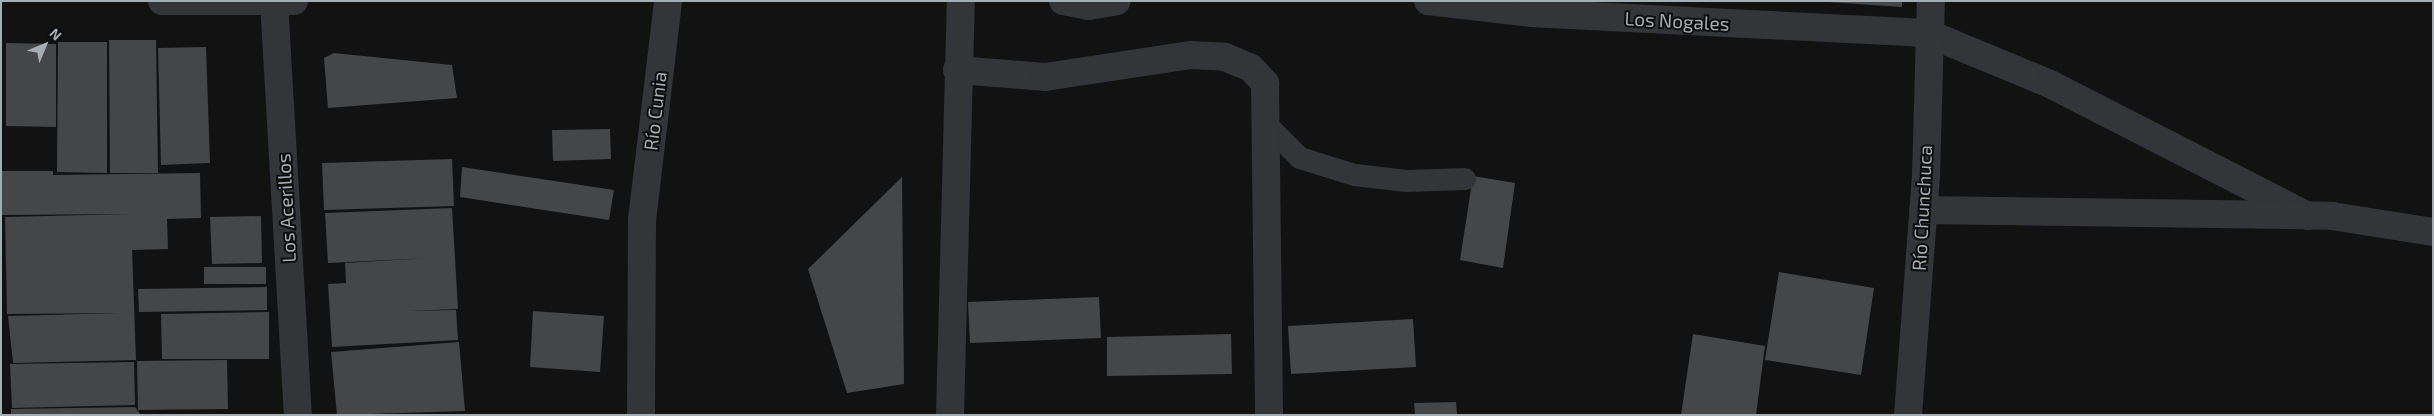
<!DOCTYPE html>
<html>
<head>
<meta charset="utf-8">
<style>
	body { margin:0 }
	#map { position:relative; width:2434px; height:416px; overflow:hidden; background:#121213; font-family:"Exo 2",sans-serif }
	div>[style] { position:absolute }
	.building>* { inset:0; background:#444648 }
	.service>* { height:22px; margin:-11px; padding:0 11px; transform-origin:11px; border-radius:11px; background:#333538 }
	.minor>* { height:28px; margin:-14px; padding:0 14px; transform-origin:14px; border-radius:14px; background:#333538 }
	span { translate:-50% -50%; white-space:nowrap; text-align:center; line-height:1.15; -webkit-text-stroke:4px #0d0d0e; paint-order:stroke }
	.street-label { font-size:19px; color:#a5acb2 }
	.frame { position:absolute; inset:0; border:2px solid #a5acb2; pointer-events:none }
	.north { position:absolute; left:20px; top:20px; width:50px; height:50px; -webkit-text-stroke:4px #0d0d0e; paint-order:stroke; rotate:45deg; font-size:14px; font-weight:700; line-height:20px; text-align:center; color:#a5acb2 }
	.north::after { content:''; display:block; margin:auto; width:18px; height:22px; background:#a5acb2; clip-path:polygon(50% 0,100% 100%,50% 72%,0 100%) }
</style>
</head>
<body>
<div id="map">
	<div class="building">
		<i style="clip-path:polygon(1814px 1px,1902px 1px,1902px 7px)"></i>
		<i style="clip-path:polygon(109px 40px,156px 40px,158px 173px,110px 173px)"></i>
		<i style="clip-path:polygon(58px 42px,107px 42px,107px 173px,57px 172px)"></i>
		<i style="clip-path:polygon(6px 43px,56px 44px,56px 127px,6px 126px)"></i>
		<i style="clip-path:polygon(206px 47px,210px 163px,161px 165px,158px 48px)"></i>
		<i style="clip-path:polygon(334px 53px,452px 65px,457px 98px,328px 108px,324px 58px)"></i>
		<i style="clip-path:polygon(610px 129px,611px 159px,553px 161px,552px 130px)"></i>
		<i style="clip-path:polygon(452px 159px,454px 206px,324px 210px,322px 163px)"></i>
		<i style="clip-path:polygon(462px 167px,614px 190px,609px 220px,460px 197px)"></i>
		<i style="clip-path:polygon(1px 171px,53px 171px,53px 175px,200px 173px,201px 218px,167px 219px,168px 249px,132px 250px,131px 221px,136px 360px,13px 363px,8px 316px,121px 313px,7px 314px,5px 217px,131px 214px,1px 215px)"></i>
		<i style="clip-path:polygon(1473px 176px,1515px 183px,1503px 268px,1460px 260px)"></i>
		<i style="clip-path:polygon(902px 177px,904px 384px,847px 393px,808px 269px)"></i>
		<i style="clip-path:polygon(452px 208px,458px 309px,408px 311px,456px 310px,458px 340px,332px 347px,328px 284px,346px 283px,345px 263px,429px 258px,328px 263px,325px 213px)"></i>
		<i style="clip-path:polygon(261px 216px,262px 263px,212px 264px,210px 217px)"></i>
		<i style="clip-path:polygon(204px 267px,266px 267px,266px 284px,204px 284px)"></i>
		<i style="clip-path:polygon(1779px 272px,1874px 288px,1861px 375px,1765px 360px)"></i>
		<i style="clip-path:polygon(267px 287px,267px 310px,139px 312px,138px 289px)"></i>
		<i style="clip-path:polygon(1099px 297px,1101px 338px,970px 343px,968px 302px)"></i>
		<i style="clip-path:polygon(533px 311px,604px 316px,600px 372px,530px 367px)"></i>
		<i style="clip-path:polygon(269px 312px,269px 359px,162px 359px,161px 314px)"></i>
		<i style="clip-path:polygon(1413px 319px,1416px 367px,1291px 374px,1288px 326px)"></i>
		<i style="clip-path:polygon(1231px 334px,1232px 374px,1107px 376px,1107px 337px)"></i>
		<i style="clip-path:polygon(1693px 334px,1765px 346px,1756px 415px,1681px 415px)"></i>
		<i style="clip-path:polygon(459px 342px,465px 411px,337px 415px,331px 352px)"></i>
		<i style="clip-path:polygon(227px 360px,228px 409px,138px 410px,137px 361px)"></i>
		<i style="clip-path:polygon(134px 362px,135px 405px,12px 408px,10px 364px)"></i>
		<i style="clip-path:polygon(1456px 402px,1457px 415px,1415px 415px,1414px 403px)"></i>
		<i style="clip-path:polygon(135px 407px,141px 415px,11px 415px,11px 409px)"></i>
	</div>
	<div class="service">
		<i style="left:1266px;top:124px;width:48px;rotate:45deg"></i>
		<i style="left:1300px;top:158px;width:58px;rotate:17.2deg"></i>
		<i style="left:1355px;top:175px;width:52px;rotate:6.6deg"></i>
		<i style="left:1407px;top:181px;width:58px;rotate:-2deg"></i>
	</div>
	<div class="minor">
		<i style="left:162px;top:1px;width:132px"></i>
		<i style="left:274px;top:1px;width:415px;rotate:86.7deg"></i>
		<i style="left:1063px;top:1px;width:26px;rotate:11deg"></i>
		<i style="left:1089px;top:6px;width:28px;rotate:-10deg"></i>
		<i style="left:1428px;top:1px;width:104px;rotate:6.6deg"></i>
		<i style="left:1531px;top:13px;width:397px;rotate:2.9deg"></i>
		<i style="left:1927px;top:33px;width:133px;rotate:22.5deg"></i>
		<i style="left:2050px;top:84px;width:290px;rotate:27.1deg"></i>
		<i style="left:957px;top:70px;width:88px;rotate:4.5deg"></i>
		<i style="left:1045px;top:77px;width:148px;rotate:-8.6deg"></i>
		<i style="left:1191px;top:55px;width:34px;rotate:3deg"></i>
		<i style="left:1225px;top:57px;width:28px;rotate:23deg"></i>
		<i style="left:1251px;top:68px;width:21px;rotate:47deg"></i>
		<i style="left:1265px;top:83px;width:332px;rotate:89.3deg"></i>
		<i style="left:1923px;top:210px;width:409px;rotate:0.8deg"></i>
		<i style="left:2332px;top:216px;width:102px;rotate:9deg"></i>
		<i style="left:641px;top:415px;width:195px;rotate:-89.7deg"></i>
		<i style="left:642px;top:220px;width:221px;rotate:-83.2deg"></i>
		<i style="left:950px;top:415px;width:414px;rotate:-88.5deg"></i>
		<i style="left:1908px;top:415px;width:240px;rotate:-85.7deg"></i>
		<i style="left:1926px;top:176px;width:175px;rotate:-88.4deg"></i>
	</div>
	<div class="street-label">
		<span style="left:1677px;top:21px;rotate:3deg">Los Nogales</span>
		<span style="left:655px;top:111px;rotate:-83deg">Río Cunia</span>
		<span style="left:286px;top:208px;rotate:-93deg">Los Acerillos</span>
		<span style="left:1922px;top:208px;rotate:-87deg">Río Chunchuca</span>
	</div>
	<div class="frame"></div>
	<div class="north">N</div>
</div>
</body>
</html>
